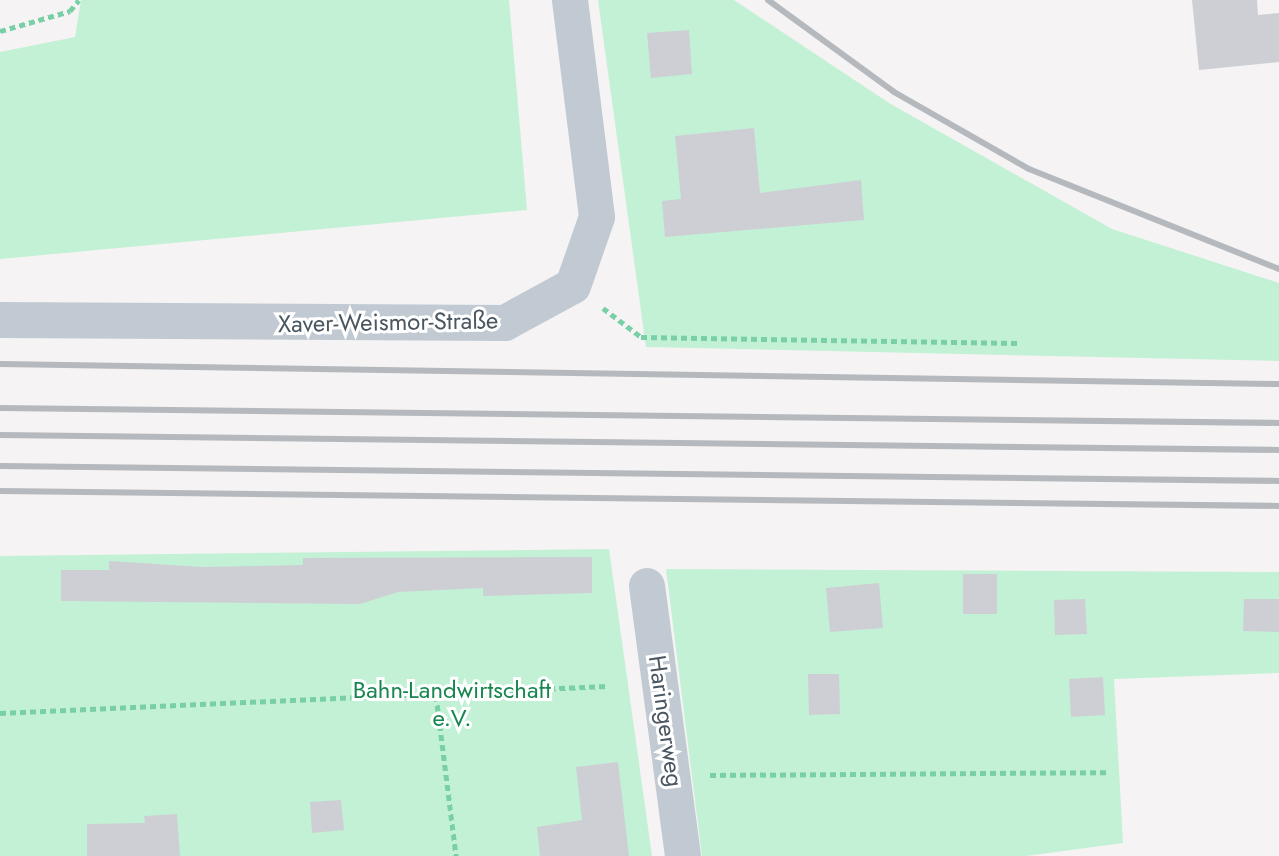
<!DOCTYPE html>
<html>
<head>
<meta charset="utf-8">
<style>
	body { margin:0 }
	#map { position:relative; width:1279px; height:856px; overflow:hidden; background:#f5f3f3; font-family:Jost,sans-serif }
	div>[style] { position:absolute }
	.green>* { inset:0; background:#c3f1d5 }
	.building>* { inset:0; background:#cdcfd5 }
	.path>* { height:5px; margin-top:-2.5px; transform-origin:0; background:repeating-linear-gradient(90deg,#7ad0a6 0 6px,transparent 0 10px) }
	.street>* { height:36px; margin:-18px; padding:0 18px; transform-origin:18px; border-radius:18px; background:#c1cad2 }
	.rail>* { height:6px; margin:-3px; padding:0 3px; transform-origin:3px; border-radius:3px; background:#b5b8bd }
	span { translate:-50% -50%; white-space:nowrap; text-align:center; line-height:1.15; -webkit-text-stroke:6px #fff; paint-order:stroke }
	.street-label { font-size:24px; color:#4a5661 }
	.park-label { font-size:24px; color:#17864f }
</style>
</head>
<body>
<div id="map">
	<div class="green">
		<i style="clip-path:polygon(81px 0,509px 0,527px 210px,0 259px,0 52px,75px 37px)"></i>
		<i style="clip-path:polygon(598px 0,734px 0,889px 103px,1112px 229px,1279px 283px,1279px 361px,646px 347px)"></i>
		<i style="clip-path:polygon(609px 549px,652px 856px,0 856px,0 556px)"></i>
		<i style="clip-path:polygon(666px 569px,1279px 572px,1279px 673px,1114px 679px,1123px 843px,1026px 856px,702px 856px)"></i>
	</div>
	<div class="building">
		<i style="clip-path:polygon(1192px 0,1257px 0,1258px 15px,1279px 13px,1279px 62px,1199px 70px)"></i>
		<i style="clip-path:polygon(689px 30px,692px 74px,651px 78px,647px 33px)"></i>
		<i style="clip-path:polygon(754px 128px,760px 193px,861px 180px,864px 220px,665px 237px,662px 201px,681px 199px,675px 136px)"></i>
		<i style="clip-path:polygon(592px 557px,592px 593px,483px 596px,483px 588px,398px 592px,360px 604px,61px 601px,61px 570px,109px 570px,109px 561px,203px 567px,303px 565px,303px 558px)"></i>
		<i style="clip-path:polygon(963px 574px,997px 574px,997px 614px,963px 614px)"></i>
		<i style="clip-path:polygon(879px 583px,883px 628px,830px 632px,826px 588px)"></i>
		<i style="clip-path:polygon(1085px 599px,1087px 634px,1055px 635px,1054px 600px)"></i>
		<i style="clip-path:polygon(1244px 599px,1279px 599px,1279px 632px,1243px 631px)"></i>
		<i style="clip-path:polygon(808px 674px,839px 674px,840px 714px,809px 715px)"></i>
		<i style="clip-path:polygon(1103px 677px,1105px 715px,1071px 717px,1069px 679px)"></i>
		<i style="clip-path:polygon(618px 762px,629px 856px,540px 856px,537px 827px,582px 820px,576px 767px)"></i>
		<i style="clip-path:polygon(341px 800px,344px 830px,312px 833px,310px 802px)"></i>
		<i style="clip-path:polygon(177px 814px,180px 856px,87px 856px,87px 824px,145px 823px,144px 816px)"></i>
	</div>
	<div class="path">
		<i style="left:0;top:31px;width:73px;rotate:-15.9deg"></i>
		<i style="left:70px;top:11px;width:14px;rotate:-51deg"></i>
		<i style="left:603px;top:308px;width:48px;rotate:37.3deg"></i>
		<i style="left:641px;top:337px;width:378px;rotate:0.9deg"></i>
		<i style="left:436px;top:695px;width:162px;rotate:82.9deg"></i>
		<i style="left:0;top:713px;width:608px;rotate:-2.55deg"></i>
		<i style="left:710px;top:775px;width:400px;rotate:-0.4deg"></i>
	</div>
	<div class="street">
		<i style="left:0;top:320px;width:505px;rotate:0.34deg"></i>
		<i style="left:505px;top:323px;width:77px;rotate:-28.6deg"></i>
		<i style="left:573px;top:286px;width:73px;rotate:-70.8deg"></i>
		<i style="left:597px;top:217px;width:219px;rotate:-97.1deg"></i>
		<i style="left:647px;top:586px;width:272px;rotate:82.4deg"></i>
	</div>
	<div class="rail">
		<i style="left:768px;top:0;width:156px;rotate:36.1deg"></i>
		<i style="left:894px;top:92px;width:155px;rotate:29.7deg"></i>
		<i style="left:1029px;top:169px;width:269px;rotate:21.8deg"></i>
		<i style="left:0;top:364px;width:1279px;rotate:0.9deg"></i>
		<i style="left:0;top:408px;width:1279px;rotate:0.67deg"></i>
		<i style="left:0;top:435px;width:1279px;rotate:0.67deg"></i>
		<i style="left:0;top:466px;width:1279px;rotate:0.67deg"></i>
		<i style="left:0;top:491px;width:1279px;rotate:0.67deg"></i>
	</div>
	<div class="street-label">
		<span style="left:388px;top:322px;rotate:-1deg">Xaver-Weismor-Straße</span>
		<span style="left:666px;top:721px;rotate:82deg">Haringerweg</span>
	</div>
	<div class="park-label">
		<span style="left:452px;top:704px">Bahn-Landwirtschaft<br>e.V.</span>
	</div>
</div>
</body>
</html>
